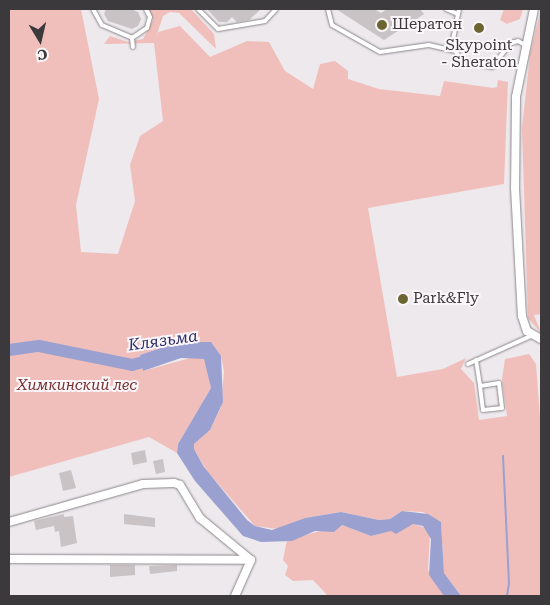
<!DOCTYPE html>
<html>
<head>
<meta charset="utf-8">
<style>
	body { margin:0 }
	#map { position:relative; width:550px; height:605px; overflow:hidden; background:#eee9ed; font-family:"Roboto Serif",serif }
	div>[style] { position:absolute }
	.green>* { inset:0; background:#f0bfbb }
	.water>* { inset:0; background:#9aa1d1 }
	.stream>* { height:2px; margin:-1px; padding:0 1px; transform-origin:1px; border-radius:1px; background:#9aa1d1 }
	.river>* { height:12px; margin:-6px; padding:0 6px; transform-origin:6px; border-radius:6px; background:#9aa1d1 }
	.building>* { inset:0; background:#c9c3c5 }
	.roads { filter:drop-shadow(0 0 1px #8a8689) drop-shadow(0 0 1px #8a8689) }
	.lane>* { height:4px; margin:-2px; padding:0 2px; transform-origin:2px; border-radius:2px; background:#fff }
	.street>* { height:8px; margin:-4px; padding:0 4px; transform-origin:4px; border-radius:4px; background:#fff }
	.dots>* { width:14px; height:14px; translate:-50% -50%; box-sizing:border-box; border:2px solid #fbf6fa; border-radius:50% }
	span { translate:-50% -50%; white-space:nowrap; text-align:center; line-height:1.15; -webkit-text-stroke:4px #fbf6fa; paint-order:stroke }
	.poi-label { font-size:15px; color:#3b393b }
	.left { translate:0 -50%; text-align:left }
	.park-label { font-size:15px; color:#773030; font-style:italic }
	.water-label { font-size:16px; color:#2c2f69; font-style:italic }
	.frame { position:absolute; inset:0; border:10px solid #3b393b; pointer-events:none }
	.north { position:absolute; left:15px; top:15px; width:50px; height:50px; -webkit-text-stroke:4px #fbf6fa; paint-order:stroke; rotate:171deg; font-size:14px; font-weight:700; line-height:20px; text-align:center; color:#3b393b }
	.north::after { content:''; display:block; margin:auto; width:18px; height:22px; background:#3b393b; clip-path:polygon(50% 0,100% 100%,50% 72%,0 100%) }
</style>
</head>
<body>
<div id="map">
	<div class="green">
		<i style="clip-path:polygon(9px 9px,81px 9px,99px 99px,76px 205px,81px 252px,118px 254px,135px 201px,130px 165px,140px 136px,163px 121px,154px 43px,104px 44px,110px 36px,128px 42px,143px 39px,153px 20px,149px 9px,191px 9px,214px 34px,216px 49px,179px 13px,170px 12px,163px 16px,155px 40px,158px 32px,180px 26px,210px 57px,247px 41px,269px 42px,285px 71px,313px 89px,320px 64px,335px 61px,348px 71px,348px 79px,379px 89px,440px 96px,444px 81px,493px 88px,497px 87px,498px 80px,508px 82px,504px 184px,368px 208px,397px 377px,443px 369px,466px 358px,461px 369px,474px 383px,479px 420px,507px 416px,502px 379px,505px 359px,529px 354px,536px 364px,541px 430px,541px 596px,461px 596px,444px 573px,441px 522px,423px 512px,402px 511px,390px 519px,379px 520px,341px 512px,305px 518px,277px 529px,255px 526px,207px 471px,194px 449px,194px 444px,210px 430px,221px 407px,224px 371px,221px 356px,195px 342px,170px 345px,140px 355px,143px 371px,194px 357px,204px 359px,208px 370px,211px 388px,178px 444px,177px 453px,149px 437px,9px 477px)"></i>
		<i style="clip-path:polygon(504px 9px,523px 9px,520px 19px,507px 24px,500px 20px)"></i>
		<i style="clip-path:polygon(541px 9px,541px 314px,534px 315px,541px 333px,528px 318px,522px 128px,530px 54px)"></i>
		<i style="clip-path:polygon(413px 524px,423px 527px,430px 534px,428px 570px,444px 596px,328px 596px,313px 580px,293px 581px,285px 575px,288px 566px,283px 560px,287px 540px,342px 525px,371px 536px)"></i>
	</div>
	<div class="water">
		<i style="clip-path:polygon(201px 342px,211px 342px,221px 356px,223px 402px,210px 430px,194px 444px,194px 449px,204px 467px,247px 520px,255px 526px,272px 530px,305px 518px,341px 512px,379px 520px,390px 519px,402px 511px,428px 514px,441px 522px,444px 573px,461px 596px,444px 596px,429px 575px,431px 539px,423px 526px,413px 524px,396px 534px,391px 531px,371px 536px,342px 525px,334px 532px,315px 531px,292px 541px,261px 542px,243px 536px,195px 481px,177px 453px,178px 444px,211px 388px,204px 359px,181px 358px,143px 371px,140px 355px,170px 345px)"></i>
	</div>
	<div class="stream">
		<i style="left:503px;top:456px;width:127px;rotate:87.3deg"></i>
		<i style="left:509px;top:583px;width:13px;rotate:99deg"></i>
	</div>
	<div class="river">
		<i style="left:9px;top:350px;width:30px;rotate:-8deg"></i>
		<i style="left:39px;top:346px;width:95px;rotate:11.5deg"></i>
		<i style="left:132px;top:365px;width:27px;rotate:-15deg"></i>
	</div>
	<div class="building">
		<i style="clip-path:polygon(106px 9px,131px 9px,138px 12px,141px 19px,138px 26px,132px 29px,108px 21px,104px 14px)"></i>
		<i style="clip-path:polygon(207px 9px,261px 9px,249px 20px,237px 22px,232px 17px,227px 22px,219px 22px)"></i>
		<i style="clip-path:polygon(336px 9px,374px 9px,381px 13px,387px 9px,420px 9px,424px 14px,384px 40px)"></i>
		<i style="clip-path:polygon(145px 450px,147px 462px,133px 465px,131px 453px)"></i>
		<i style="clip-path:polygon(163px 459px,165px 472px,156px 474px,153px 461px)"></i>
		<i style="clip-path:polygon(71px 470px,76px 488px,63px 491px,59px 473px)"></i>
		<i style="clip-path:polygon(64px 514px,64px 517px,73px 516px,77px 543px,61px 547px,59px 531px,55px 532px,54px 526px,36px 530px,34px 521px)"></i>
		<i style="clip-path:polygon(124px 514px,155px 518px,155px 527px,124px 524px)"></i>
		<i style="clip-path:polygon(110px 565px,135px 565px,135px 575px,110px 577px)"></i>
		<i style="clip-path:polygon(177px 565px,177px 571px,150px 574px,149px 566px)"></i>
	</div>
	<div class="roads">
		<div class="lane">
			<i style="left:93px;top:9px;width:18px;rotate:61deg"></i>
			<i style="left:102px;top:25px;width:33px;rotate:23deg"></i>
			<i style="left:132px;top:38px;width:18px;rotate:-34deg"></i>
			<i style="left:147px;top:28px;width:11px;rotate:-75deg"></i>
			<i style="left:150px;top:17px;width:9px;rotate:-117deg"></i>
			<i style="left:198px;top:9px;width:28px;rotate:45deg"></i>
			<i style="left:218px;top:29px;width:48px;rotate:-9.7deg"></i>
			<i style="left:265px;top:21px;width:16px;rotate:-47deg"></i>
			<i style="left:328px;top:9px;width:16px;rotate:76deg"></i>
			<i style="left:332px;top:25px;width:55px;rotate:29.4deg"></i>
			<i style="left:380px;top:52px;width:49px;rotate:-8.1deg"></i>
			<i style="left:429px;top:45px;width:26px;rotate:13deg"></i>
			<i style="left:446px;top:9px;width:13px;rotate:23deg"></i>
			<i style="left:459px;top:9px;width:38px;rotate:101deg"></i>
			<i style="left:452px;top:46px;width:18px;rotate:56deg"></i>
			<i style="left:462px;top:61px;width:31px;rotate:11deg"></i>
			<i style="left:492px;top:67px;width:31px;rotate:-52deg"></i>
			<i style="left:511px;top:43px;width:7px;rotate:-16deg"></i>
			<i style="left:518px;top:41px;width:8px;rotate:30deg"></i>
			<i style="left:132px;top:38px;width:9px;rotate:84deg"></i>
			<i style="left:476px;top:360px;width:26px;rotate:81deg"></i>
			<i style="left:480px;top:386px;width:24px;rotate:83deg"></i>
			<i style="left:483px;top:410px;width:19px;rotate:-6deg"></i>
			<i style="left:502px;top:408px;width:25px;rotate:-97deg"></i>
			<i style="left:499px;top:383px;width:19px;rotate:171deg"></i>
			<i style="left:468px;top:364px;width:71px;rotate:-24deg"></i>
		</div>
		<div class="street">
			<i style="left:534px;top:9px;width:90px;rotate:101.6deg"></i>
			<i style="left:516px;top:97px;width:91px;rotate:90.6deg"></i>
			<i style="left:515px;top:188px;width:128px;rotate:86.9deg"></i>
			<i style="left:522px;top:316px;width:16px;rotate:72deg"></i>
			<i style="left:527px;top:331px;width:16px;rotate:30deg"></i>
			<i style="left:9px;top:522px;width:139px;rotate:-15.8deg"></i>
			<i style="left:143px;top:484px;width:31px;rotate:-2deg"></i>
			<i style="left:174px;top:483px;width:6px;rotate:18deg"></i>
			<i style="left:180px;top:485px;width:39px;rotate:59deg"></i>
			<i style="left:200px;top:518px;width:66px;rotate:39.5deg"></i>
			<i style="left:9px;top:559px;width:242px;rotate:0.2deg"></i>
			<i style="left:235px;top:596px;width:39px;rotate:-66deg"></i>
		</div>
	</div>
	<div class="dots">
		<i style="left:382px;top:25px;background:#6c6532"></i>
		<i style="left:479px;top:28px;background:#6c6532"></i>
		<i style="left:403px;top:299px;background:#6c6532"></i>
	</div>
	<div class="poi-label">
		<span class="left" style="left:392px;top:25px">Шератон</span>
		<span style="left:479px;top:54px">Skypoint<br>- Sheraton</span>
		<span class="left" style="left:413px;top:299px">Park&amp;Fly</span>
	</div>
	<div class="park-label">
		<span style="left:77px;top:386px">Химкинский лес</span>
	</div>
	<div class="water-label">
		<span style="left:163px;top:341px;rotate:-8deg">Клязьма</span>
	</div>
	<div class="frame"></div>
	<div class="north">С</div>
</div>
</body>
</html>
